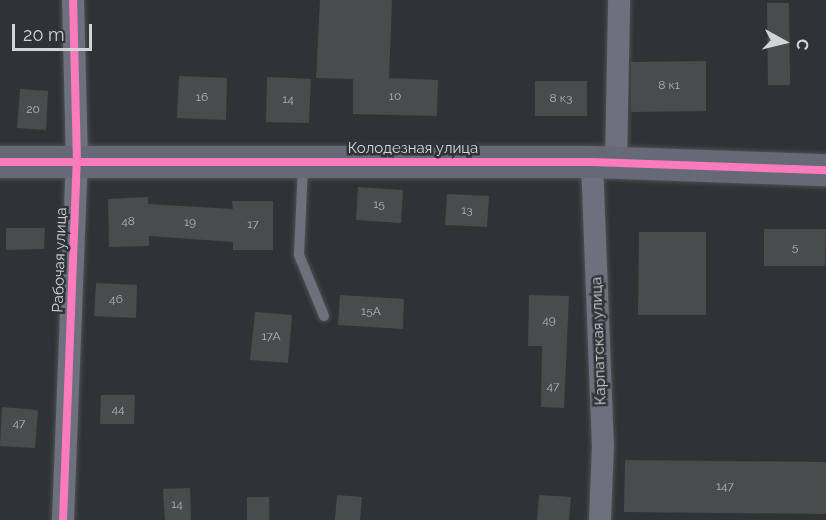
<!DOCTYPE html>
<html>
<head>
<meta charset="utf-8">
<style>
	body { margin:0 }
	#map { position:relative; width:826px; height:520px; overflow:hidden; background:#303336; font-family:Raleway,sans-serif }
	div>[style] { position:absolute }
	.building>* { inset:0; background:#494c4d }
	.roads { filter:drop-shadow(0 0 2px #4e5052) drop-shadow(0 0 2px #4e5052) }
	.lane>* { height:10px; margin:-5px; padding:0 5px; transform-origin:5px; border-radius:5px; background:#6c717d }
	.street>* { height:22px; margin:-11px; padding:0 11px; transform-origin:11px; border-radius:11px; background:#6c717d }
	.secondary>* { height:32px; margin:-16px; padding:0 16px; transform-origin:16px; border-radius:16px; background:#656a76 }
	.cycleway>* { height:8px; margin:-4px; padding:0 4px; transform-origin:4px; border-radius:4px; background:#fd7abc }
	span { translate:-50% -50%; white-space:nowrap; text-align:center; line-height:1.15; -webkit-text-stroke:5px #2e3438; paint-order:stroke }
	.number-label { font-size:12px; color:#b0b3b5 }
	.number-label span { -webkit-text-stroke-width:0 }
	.street-label { font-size:15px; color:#d2d5d8 }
	.north { position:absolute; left:754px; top:12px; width:60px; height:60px; -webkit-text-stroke:4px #2e3438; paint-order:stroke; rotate:98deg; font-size:16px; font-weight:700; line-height:24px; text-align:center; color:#d2d5d8 }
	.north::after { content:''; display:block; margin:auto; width:21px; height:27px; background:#d2d5d8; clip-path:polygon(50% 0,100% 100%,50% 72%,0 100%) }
	.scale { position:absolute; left:12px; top:24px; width:80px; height:27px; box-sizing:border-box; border:3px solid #d2d5d8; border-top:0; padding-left:8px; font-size:18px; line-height:21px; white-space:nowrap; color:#d2d5d8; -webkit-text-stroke:4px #2e3438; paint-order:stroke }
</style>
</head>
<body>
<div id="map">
	<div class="building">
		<i style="clip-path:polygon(320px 0,392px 0,389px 78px,438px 80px,437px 116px,353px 114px,353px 79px,316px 78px)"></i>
		<i style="clip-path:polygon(767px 3px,789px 3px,790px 85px,768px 85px)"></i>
		<i style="clip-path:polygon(706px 61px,706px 111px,631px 112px,631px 62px)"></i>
		<i style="clip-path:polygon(179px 76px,227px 78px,226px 120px,177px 118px)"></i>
		<i style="clip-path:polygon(267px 77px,311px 79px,309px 123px,266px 122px)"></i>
		<i style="clip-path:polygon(535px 81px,587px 81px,587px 116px,535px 116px)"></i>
		<i style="clip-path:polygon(20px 89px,48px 91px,46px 130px,17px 128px)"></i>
		<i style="clip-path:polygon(358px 187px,403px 190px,401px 223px,356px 220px)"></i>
		<i style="clip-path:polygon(447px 194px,489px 196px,487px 227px,445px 225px)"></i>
		<i style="clip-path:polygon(148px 197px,148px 204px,233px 209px,232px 201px,273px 201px,273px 250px,233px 250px,233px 242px,149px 236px,149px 246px,109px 247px,108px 199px)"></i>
		<i style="clip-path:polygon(6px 228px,45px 228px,44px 249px,6px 250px)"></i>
		<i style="clip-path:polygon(764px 229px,826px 229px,825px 266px,764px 266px)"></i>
		<i style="clip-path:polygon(639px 232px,706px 232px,706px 315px,638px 315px)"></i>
		<i style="clip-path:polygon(96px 283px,137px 285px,136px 318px,94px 316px)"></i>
		<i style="clip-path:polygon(340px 295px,404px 299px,403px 329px,338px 325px)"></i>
		<i style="clip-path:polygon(529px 295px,569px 296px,564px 408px,541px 407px,542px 346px,528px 346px)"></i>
		<i style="clip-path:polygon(255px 312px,292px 315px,288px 363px,250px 360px)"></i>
		<i style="clip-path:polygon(101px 395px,135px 395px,134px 424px,100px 424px)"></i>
		<i style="clip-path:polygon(2px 407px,38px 410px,35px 448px,0 446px)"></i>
		<i style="clip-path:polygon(625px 460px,826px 462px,826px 514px,624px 512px)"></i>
		<i style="clip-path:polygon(190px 488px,191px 520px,165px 520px,163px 489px)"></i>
		<i style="clip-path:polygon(337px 495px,362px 497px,360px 520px,335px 520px)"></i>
		<i style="clip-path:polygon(539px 495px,571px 497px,569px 520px,537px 520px)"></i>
		<i style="clip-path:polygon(247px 497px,269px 497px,269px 520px,247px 520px)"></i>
	</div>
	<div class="roads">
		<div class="lane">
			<i style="left:303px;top:166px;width:89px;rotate:92.6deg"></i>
			<i style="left:299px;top:255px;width:66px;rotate:67.7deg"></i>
		</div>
		<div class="street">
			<i style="left:592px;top:162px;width:283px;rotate:87.8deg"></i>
			<i style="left:603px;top:445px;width:75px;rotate:92.3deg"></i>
			<i style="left:616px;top:163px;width:163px;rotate:-88.9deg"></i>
			<i style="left:63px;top:520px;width:358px;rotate:-87.8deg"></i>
			<i style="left:77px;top:162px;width:162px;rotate:-91.4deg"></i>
		</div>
		<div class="secondary">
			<i style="left:0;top:162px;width:592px"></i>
			<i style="left:592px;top:162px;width:234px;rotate:2deg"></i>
		</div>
	</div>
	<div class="cycleway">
		<i style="left:0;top:162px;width:592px"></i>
		<i style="left:592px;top:162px;width:234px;rotate:2deg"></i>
		<i style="left:63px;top:520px;width:358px;rotate:-87.8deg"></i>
		<i style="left:77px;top:162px;width:162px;rotate:-91.4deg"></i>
	</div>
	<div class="number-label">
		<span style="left:669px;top:86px">8 к1</span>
		<span style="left:395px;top:97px">10</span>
		<span style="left:202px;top:98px">16</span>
		<span style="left:561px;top:99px">8 к3</span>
		<span style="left:288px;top:100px">14</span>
		<span style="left:33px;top:110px">20</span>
		<span style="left:379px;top:205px">15</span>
		<span style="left:467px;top:211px">13</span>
		<span style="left:128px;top:222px">48</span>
		<span style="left:190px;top:223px">19</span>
		<span style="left:253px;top:225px">17</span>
		<span style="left:795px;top:248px">5</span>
		<span style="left:116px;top:300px">46</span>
		<span style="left:371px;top:312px">15А</span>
		<span style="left:549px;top:321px">49</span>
		<span style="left:271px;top:337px">17А</span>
		<span style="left:553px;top:387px">47</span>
		<span style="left:118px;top:410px">44</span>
		<span style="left:19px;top:424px">47</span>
		<span style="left:725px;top:487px">147</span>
		<span style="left:177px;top:505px">14</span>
	</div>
	<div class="street-label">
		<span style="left:413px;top:149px">Колодезная улица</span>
		<span style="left:60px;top:260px;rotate:-88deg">Рабочая улица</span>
		<span style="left:599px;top:341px;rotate:-92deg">Карпатская улица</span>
	</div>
	<div class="north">С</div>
	<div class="scale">20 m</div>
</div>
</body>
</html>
